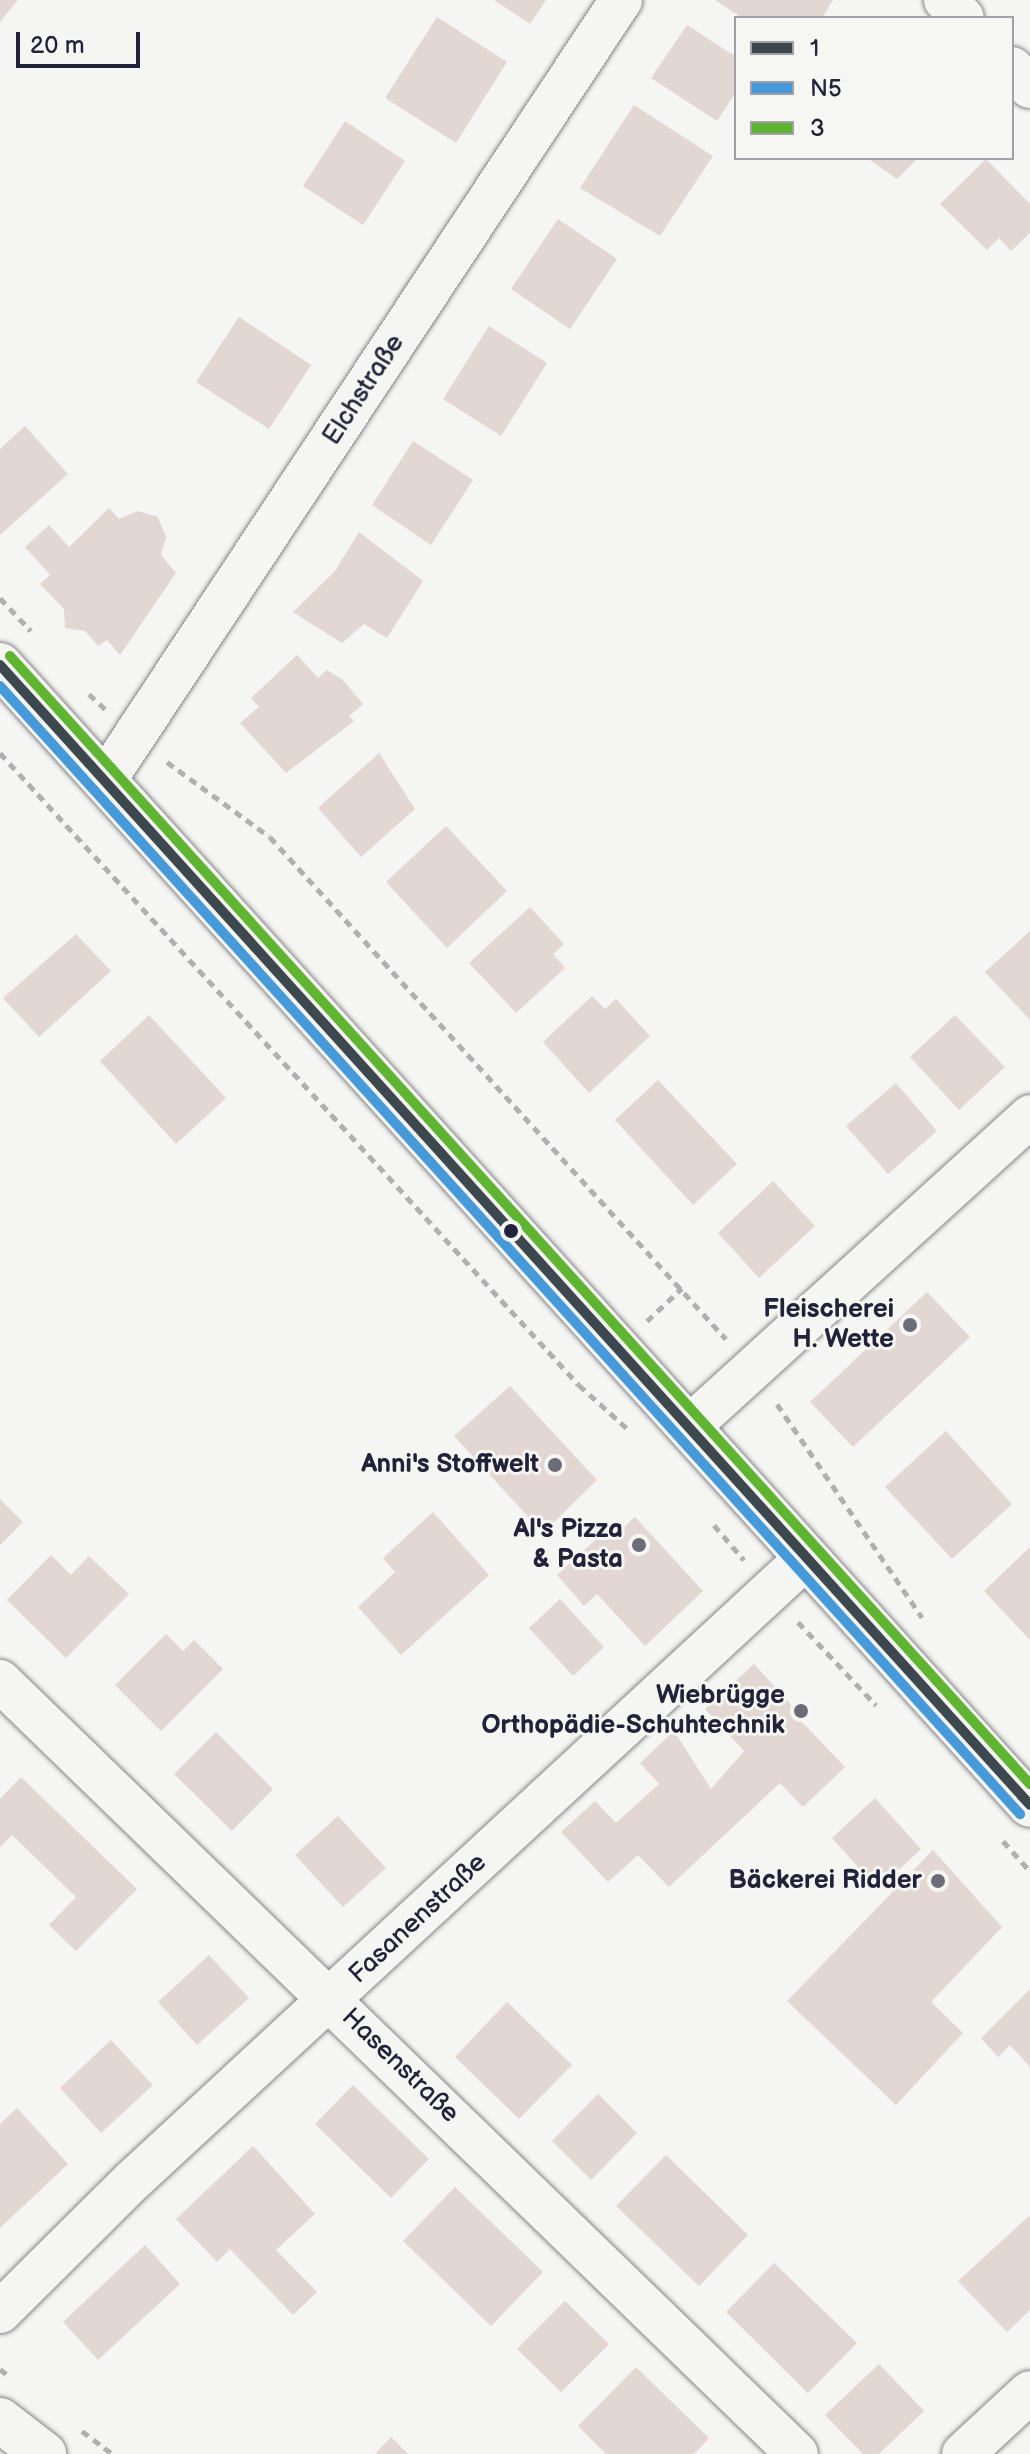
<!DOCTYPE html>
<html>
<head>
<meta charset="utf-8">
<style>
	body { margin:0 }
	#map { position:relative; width:1030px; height:2454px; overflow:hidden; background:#f5f5f3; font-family:"Balsamiq Sans",sans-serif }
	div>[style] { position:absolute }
	.building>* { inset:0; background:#e2d7d2 }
	.path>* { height:5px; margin-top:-2.5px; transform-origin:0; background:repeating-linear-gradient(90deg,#b0b0b2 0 8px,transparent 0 14px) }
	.roads { filter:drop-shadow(0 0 2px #858589) drop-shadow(0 0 2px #858589) }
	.street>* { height:42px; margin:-21px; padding:0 21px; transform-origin:21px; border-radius:21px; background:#f5f5f3 }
	.secondary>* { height:44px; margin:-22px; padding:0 22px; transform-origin:22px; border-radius:22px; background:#f5f5f3 }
	.bus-1>* { height:10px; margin:-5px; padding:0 5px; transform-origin:5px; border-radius:5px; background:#3d484e }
	.bus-2>* { height:10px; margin:-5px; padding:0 5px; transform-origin:5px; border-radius:5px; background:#479ada }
	.bus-3>* { height:10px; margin:-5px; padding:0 5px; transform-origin:5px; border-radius:5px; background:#5fb431 }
	.dots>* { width:22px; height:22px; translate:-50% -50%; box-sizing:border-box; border:4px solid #f6f6f2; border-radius:50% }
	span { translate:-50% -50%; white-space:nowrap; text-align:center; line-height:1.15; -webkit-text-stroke:6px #f6f6f2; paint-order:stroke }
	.street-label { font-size:26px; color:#22223b }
	.poi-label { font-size:26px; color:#22223b; font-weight:700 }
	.right { translate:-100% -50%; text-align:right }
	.legend { position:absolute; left:734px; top:16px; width:280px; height:144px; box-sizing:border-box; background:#f6f6f2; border:2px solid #a1a1a9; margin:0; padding:10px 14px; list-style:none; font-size:24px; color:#22223b }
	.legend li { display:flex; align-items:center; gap:16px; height:40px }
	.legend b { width:40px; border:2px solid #a1a1a9 }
	.scale { position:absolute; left:16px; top:32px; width:124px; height:36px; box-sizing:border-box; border:4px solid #22223b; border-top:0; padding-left:10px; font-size:24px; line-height:28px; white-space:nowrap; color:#22223b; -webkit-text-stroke:6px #f6f6f2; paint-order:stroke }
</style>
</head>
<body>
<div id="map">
	<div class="building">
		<i style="clip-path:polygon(0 0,18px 0,0 22px)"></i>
		<i style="clip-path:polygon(494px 0,546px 0,530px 24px)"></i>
		<i style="clip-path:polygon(715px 0,833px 0,822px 18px,742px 18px)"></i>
		<i style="clip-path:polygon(437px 17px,507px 62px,456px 143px,385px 98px)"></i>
		<i style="clip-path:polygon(687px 25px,736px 57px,736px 92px,717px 121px,651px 78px)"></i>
		<i style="clip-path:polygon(634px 105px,713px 156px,660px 236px,580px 188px)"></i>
		<i style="clip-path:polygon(345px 121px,405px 161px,363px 225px,303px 186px)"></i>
		<i style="clip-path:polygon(867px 158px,918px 158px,897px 179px)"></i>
		<i style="clip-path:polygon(986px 159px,1030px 204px,1030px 233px,1011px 251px,999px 238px,987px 250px,940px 204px)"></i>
		<i style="clip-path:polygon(558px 219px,617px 259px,570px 329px,511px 289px)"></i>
		<i style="clip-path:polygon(239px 317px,311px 365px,269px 429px,196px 382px)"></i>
		<i style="clip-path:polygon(489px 326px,547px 363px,501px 436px,443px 399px)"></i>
		<i style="clip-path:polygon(25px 426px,68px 474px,0 535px,0 449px)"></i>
		<i style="clip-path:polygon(413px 441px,473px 480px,431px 545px,372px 505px)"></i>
		<i style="clip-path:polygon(109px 508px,119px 519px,138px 511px,158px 517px,166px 537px,161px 555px,176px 573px,120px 655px,107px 640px,98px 646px,85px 631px,65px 628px,64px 609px,40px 584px,50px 575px,25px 547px,49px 525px,69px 547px)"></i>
		<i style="clip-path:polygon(359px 532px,423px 581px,387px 638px,364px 624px,342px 643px,293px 612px,335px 571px)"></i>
		<i style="clip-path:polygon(297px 655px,318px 678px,327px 670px,343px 680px,363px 704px,349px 716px,354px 721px,286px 773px,240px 723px,259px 707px,251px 698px)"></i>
		<i style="clip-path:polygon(379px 753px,415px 809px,361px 857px,318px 808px)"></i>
		<i style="clip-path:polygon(446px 826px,507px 891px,447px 948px,386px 882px)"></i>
		<i style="clip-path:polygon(530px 907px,564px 944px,553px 954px,565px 968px,516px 1013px,469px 963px)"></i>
		<i style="clip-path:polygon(1030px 931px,1030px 1020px,985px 972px)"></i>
		<i style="clip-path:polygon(76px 934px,111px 971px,39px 1037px,3px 998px)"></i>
		<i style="clip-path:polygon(592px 996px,605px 1009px,616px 999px,650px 1036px,589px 1093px,543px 1042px)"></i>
		<i style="clip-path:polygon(149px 1015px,226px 1098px,176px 1144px,100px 1061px)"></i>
		<i style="clip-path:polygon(955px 1015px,1005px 1067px,959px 1110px,910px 1057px)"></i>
		<i style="clip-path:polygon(658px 1080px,737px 1164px,693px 1205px,615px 1120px)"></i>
		<i style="clip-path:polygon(896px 1083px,937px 1131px,888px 1174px,846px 1126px)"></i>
		<i style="clip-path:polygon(773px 1181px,815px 1226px,759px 1278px,718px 1233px)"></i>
		<i style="clip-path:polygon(927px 1292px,970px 1337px,853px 1447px,810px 1402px)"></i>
		<i style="clip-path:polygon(510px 1386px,597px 1480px,543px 1533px,454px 1436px)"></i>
		<i style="clip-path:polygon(946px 1431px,1012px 1504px,952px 1559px,885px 1487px)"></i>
		<i style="clip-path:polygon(0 1499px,23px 1522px,0 1545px)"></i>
		<i style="clip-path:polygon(433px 1512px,489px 1575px,401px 1655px,358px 1607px,395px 1572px,383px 1558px)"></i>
		<i style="clip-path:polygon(635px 1517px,703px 1591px,645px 1646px,597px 1594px,584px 1606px,557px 1575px,605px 1531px,611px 1539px)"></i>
		<i style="clip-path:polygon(1030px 1547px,1030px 1640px,984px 1591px)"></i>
		<i style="clip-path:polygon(51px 1555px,71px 1575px,89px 1556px,129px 1594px,66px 1658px,7px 1600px)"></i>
		<i style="clip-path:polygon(560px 1599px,604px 1647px,573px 1676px,529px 1628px)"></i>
		<i style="clip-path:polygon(166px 1634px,183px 1651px,194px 1640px,223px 1669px,161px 1731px,115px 1685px)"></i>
		<i style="clip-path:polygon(754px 1664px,793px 1707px,801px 1700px,811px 1711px,801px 1721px,845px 1767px,803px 1807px,780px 1783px,669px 1887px,638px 1855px,608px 1882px,561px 1832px,595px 1801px,616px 1823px,659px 1784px,640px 1763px,674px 1731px,711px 1789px,744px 1751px,705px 1709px)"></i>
		<i style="clip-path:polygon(216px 1732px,273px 1789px,232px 1831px,174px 1774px)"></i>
		<i style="clip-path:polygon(21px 1777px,137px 1889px,76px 1951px,49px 1925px,76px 1897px,12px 1835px,0 1847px,0 1799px)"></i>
		<i style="clip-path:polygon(875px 1798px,921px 1849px,878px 1889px,832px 1838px)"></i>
		<i style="clip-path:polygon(338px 1816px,386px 1868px,343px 1907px,295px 1855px)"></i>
		<i style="clip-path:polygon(933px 1850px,1002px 1927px,931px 2002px,963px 2033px,896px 2105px,787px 2001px)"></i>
		<i style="clip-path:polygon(209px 1955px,249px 1998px,197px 2045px,158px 2002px)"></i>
		<i style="clip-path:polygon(1030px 1989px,1030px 2067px,1010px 2045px,998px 2057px,981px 2038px)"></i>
		<i style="clip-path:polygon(507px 2002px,572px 2065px,519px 2119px,455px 2057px)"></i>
		<i style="clip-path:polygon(111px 2040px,153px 2085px,101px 2133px,60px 2088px)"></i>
		<i style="clip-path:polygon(353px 2085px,429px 2159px,391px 2198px,315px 2124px)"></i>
		<i style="clip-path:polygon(598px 2094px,637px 2133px,591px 2180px,552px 2141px)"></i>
		<i style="clip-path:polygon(17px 2108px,68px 2164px,0 2228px,0 2124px)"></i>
		<i style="clip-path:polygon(253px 2146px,315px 2214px,276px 2250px,317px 2292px,293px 2315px,230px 2249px,217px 2262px,176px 2219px)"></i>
		<i style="clip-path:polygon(666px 2155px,748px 2235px,699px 2286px,616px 2206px)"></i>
		<i style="clip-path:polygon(455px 2187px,543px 2272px,491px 2326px,403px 2241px)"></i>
		<i style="clip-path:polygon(1030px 2215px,1030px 2310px,1007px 2332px,958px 2281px)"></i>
		<i style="clip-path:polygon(145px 2245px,180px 2284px,98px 2360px,63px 2322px)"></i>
		<i style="clip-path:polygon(774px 2263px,857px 2343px,808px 2393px,726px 2312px)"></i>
		<i style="clip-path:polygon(565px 2301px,609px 2344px,561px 2392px,517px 2349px)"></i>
		<i style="clip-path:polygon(879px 2364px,924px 2411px,879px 2454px,863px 2454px,825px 2415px)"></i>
		<i style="clip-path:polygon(636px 2367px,709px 2438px,694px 2454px,606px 2454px,578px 2426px)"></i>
		<i style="clip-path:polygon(391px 2437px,408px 2454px,375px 2454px)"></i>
	</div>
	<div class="path">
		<i style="left:0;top:598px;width:45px;rotate:46.8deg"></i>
		<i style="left:89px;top:694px;width:22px;rotate:43deg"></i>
		<i style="left:0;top:753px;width:857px;rotate:47.51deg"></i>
		<i style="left:579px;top:1385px;width:70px;rotate:42.1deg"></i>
		<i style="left:167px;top:762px;width:127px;rotate:36.1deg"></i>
		<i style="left:270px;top:837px;width:678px;rotate:47.75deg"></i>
		<i style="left:647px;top:1321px;width:48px;rotate:-43.3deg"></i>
		<i style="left:777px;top:1404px;width:258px;rotate:55.8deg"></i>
		<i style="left:714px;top:1525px;width:46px;rotate:49.4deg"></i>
		<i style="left:798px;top:1622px;width:114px;rotate:46.8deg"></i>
		<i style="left:1003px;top:1841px;width:40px;rotate:48deg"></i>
		<i style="left:0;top:2369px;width:13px;rotate:39deg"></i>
		<i style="left:82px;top:2431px;width:39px;rotate:37deg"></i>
	</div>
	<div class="roads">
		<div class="street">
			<i style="left:945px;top:0;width:25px;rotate:45deg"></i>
			<i style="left:1012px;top:68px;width:26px;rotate:47deg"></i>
			<i style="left:106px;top:779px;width:934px;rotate:-56.53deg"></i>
			<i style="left:691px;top:1425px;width:459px;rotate:-42.3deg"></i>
			<i style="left:0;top:1681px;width:1110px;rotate:44.12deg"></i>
			<i style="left:0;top:2312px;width:186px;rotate:-44.8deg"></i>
			<i style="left:132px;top:2181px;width:914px;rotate:-42.74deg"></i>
			<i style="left:963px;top:2454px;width:91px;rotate:-42.8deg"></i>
		</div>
		<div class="secondary">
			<i style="left:0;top:665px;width:1536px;rotate:47.9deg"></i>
			<i style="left:0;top:2420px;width:56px;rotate:37.7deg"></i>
		</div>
	</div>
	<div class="bus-1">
		<i style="left:0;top:665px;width:1536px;rotate:47.9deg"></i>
	</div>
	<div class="bus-2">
		<i style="left:0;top:686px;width:1521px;rotate:47.88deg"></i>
	</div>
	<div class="bus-3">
		<i style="left:10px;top:656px;width:1521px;rotate:47.88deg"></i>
	</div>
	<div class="dots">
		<i style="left:511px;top:1231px;background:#22223b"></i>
		<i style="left:910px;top:1325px;background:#6c6c7b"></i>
		<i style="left:555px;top:1465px;background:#6c6c7b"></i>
		<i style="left:639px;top:1545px;background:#6c6c7b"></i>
		<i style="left:801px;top:1711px;background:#6c6c7b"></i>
		<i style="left:938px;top:1881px;background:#6c6c7b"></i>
	</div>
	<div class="street-label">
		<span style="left:364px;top:390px;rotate:-57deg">Elchstraße</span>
		<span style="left:418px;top:1919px;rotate:-43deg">Fasanenstraße</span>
		<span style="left:400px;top:2066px;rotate:44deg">Hasenstraße</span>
	</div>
	<div class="poi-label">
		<span class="right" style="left:894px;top:1325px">Fleischerei<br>H. Wette</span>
		<span class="right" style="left:539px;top:1465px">Anni's Stoffwelt</span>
		<span class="right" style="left:623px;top:1545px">Al's Pizza<br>&amp; Pasta</span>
		<span class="right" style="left:785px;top:1711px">Wiebrügge<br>Orthopädie-Schuhtechnik</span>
		<span class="right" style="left:922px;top:1881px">Bäckerei Ridder</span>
	</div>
	<ul class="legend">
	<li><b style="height:10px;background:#3d484e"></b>1</li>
	<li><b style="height:10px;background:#479ada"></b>N5</li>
	<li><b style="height:10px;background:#5fb431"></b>3</li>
	</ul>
	<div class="scale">20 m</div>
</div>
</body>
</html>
